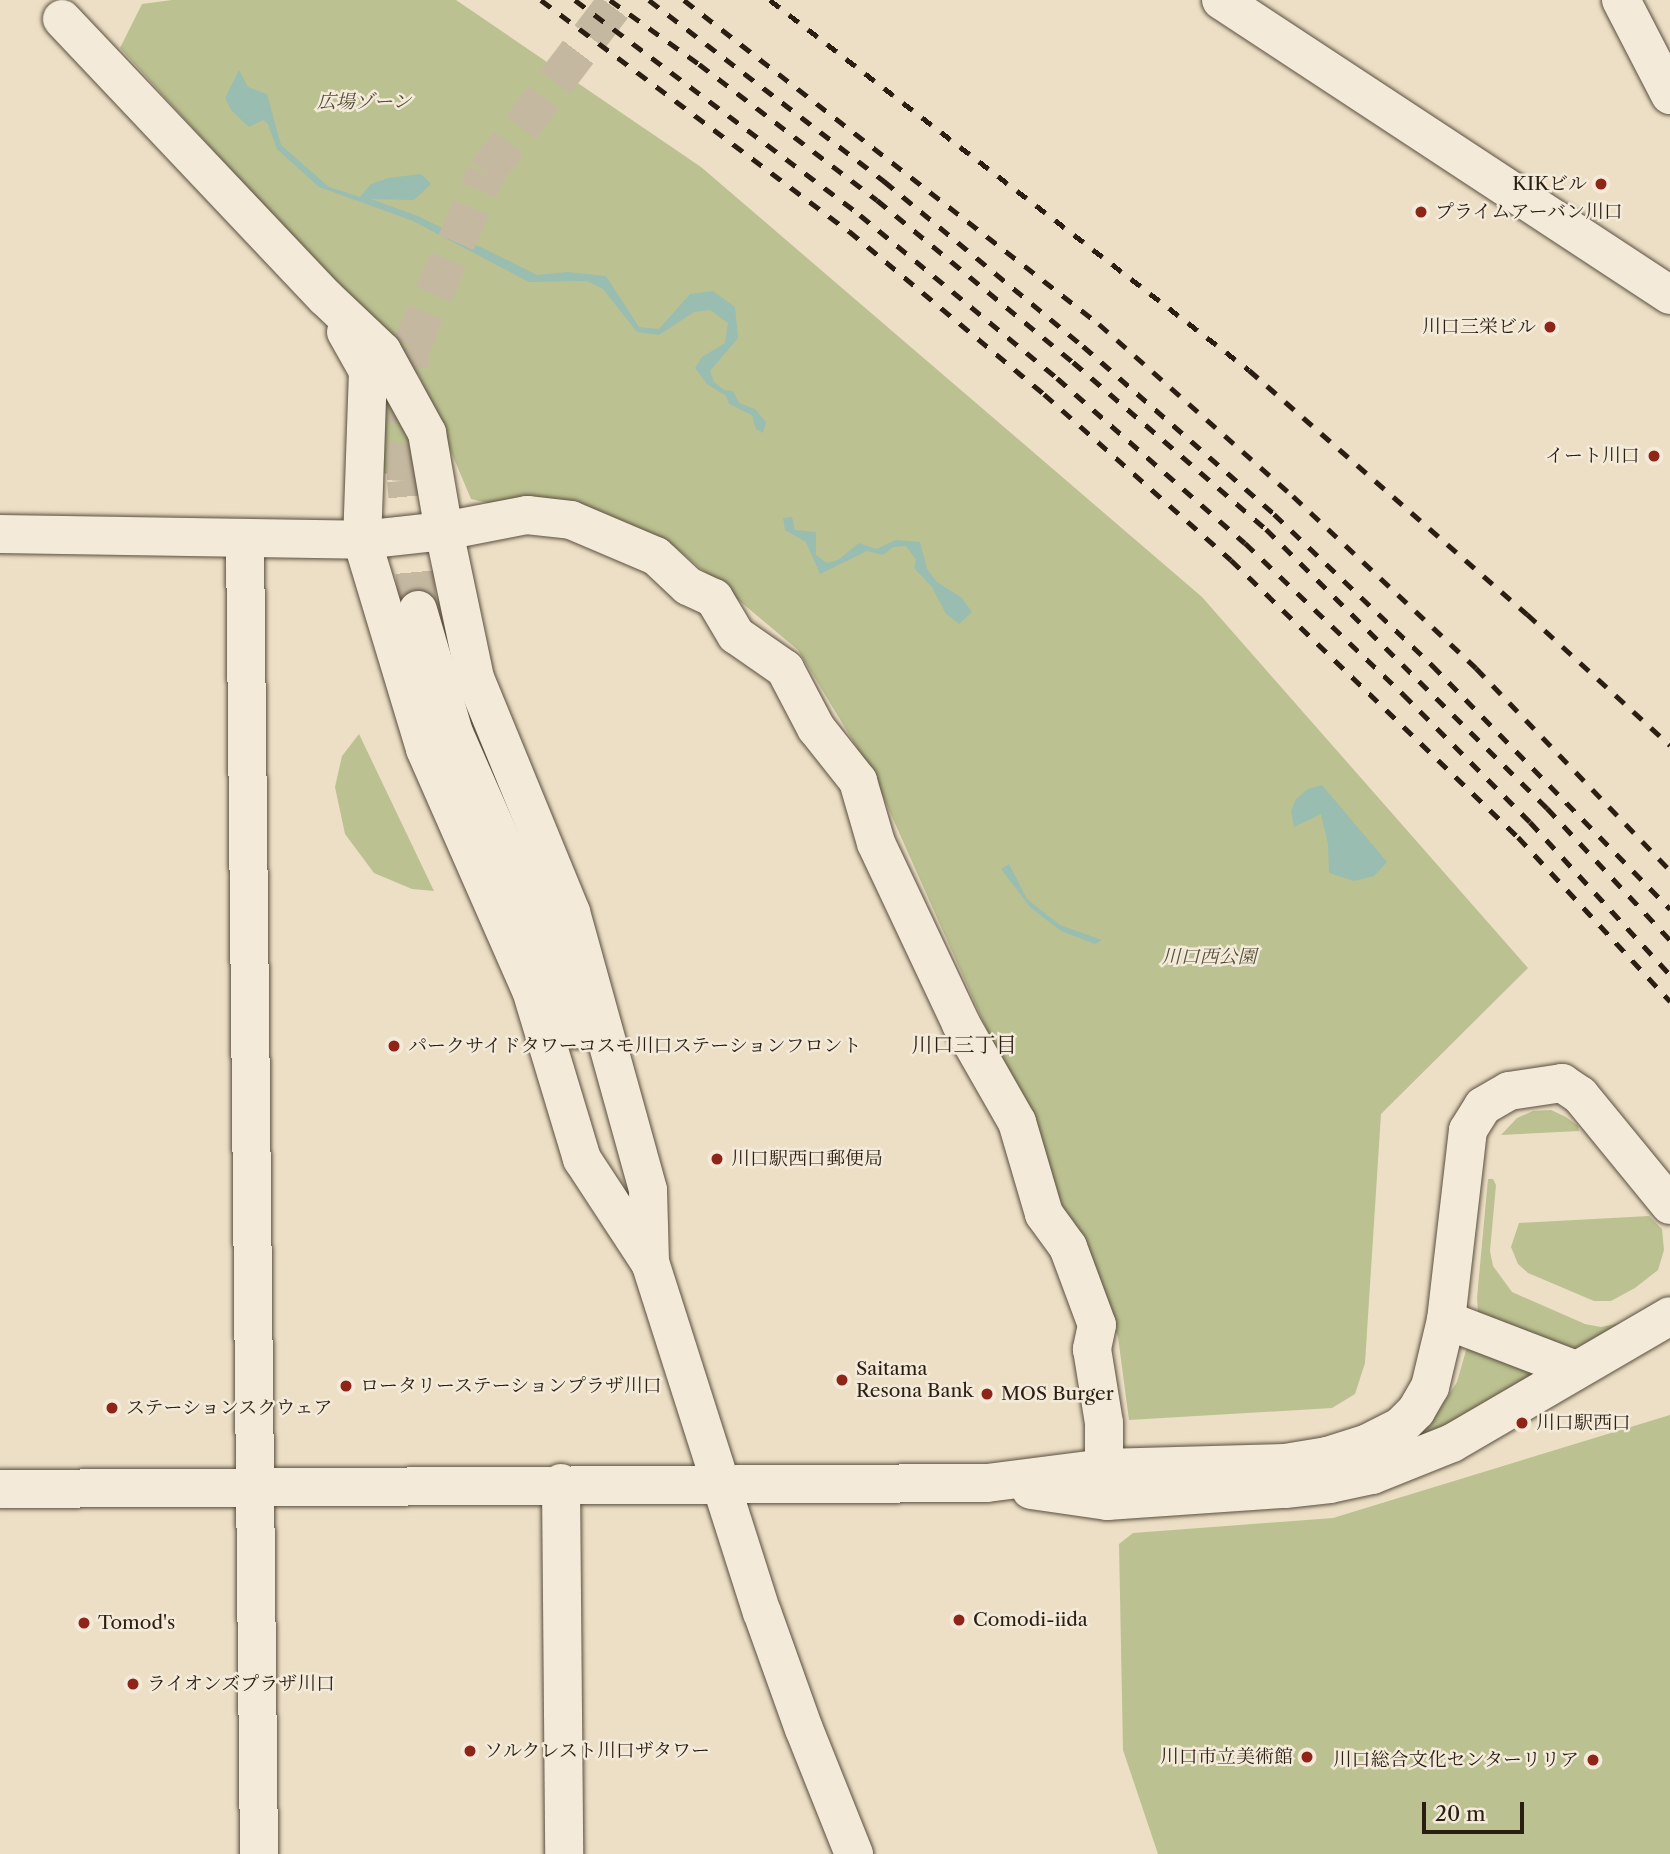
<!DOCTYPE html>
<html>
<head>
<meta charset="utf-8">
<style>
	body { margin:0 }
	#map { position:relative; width:1670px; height:1854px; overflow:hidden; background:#ecdfc5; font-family:"Libre Caslon Text","Noto Serif JP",serif }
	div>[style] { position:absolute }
	.green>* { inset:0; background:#bcc191 }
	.water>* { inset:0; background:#99bdb0 }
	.tertiary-tunnel>* { height:38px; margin-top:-19px; transform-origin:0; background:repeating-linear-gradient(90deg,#c5b8a1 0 38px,transparent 0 57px) }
	.roads { filter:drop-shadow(0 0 2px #5a4e3f) drop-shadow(0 0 2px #5a4e3f) }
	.minor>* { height:38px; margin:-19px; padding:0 19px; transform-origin:19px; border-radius:19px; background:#f3ead9 }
	.tertiary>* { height:38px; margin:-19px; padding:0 19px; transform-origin:19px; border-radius:19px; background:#f3ead9 }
	.rail>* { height:5px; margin-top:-2.5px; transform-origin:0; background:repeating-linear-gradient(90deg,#2a1e12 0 12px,transparent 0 24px) }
	.dots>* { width:19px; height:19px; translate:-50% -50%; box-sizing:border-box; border:4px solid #f3ead9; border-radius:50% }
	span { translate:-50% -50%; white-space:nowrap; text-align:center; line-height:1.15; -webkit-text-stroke:5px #f3ead9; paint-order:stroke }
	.park-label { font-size:19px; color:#564f38; font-style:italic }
	.poi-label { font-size:19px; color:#2a1e12 }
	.right { translate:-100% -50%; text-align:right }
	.left { translate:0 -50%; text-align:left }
	.neighbourhood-label { font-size:21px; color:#2a1e12 }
	.scale { position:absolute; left:1422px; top:1802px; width:102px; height:32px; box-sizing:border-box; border:4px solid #2a1e12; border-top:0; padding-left:9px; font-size:21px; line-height:24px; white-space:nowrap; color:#2a1e12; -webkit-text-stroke:5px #f3ead9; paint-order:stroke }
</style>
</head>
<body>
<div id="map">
	<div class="green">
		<i style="clip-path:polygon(172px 0,456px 0,701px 167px,1202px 597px,1528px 968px,1381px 1114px,1365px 1363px,1355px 1394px,1332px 1408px,1129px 1420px,1118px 1337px,1004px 1068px,873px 774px,798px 650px,674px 546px,471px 499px,419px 376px,120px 48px,142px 4px)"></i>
		<i style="clip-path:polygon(381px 386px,392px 389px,421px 472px,378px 474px)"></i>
		<i style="clip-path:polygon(359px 734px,434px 891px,412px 889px,374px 873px,345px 834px,335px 787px,342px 756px)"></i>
		<i style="clip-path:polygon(1551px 1110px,1566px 1117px,1578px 1126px,1579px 1131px,1501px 1135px,1517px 1118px,1533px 1111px)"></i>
		<i style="clip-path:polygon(1488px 1179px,1493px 1179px,1496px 1185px,1490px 1251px,1493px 1266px,1512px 1292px,1585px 1324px,1601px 1327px,1620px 1323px,1655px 1304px,1580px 1351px,1488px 1323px,1478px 1312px,1477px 1298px)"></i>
		<i style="clip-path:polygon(1649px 1216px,1662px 1229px,1664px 1250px,1658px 1270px,1635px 1288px,1611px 1301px,1594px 1301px,1528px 1273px,1518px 1264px,1511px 1247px,1519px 1223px)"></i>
		<i style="clip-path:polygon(1467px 1347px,1550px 1371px,1412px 1450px,1143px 1479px,1432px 1421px,1457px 1382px)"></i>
		<i style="clip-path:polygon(1670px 1415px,1670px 1854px,1158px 1854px,1123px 1750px,1119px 1544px,1133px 1533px,1333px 1518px)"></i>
	</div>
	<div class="water">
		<i style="clip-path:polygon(239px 70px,248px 87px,267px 94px,281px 145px,329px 187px,360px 197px,371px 184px,388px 178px,421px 174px,431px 184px,414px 200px,371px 199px,418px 216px,537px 275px,568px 272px,606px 276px,639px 327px,659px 329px,690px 294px,713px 291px,735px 307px,738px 338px,710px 371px,714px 382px,724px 390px,733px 391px,739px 403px,755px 409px,766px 422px,763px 433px,756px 429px,752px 415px,729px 404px,726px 396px,707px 384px,695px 368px,702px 357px,725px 343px,728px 323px,710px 310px,694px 312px,659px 335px,637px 332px,603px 289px,587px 281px,529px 282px,413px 221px,319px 187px,277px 149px,268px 124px,263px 120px,249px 127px,231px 110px,225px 98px)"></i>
		<i style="clip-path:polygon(792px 517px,795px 530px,816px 532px,816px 555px,827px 563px,838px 560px,859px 543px,876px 549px,896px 540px,920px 542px,927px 569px,937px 582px,962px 598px,972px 612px,959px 624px,946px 614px,932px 587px,914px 568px,916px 560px,906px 546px,893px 547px,883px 555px,867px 551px,820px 574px,806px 542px,785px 530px,783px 518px)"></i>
		<i style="clip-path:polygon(1322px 785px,1387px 862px,1374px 876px,1354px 881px,1329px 873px,1328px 844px,1321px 814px,1294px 827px,1291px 811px,1296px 799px,1308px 789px)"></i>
		<i style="clip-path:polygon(1009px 864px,1027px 899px,1060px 925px,1102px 940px,1095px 944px,1061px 931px,1031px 908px,1001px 869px)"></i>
	</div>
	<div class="tertiary-tunnel">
		<i style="left:418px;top:610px;width:130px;rotate:-95.3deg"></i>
		<i style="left:406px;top:481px;width:134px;rotate:-87.9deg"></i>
		<i style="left:411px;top:347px;width:189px;rotate:-66.7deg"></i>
		<i style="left:486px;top:173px;width:218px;rotate:-52.7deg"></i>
	</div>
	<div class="roads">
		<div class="minor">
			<i style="left:1221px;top:0;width:537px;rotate:33.31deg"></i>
			<i style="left:444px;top:531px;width:85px;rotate:-10.9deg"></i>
			<i style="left:527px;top:515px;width:44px;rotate:6.5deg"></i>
			<i style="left:571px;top:520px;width:92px;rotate:23deg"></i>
			<i style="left:656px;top:556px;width:44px;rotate:43.2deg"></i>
			<i style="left:688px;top:586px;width:29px;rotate:25deg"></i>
			<i style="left:714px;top:598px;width:43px;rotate:59.3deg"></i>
			<i style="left:736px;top:635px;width:60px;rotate:34.8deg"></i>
			<i style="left:785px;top:669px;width:67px;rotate:62.3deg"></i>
			<i style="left:816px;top:728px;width:68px;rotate:51.6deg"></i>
			<i style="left:858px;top:781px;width:65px;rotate:73.8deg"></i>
			<i style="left:876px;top:843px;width:200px;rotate:64.8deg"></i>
			<i style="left:961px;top:1024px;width:113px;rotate:60.3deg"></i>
			<i style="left:1017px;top:1122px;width:96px;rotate:73.6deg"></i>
			<i style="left:1044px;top:1214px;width:41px;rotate:54deg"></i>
			<i style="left:1068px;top:1247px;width:83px;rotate:69.6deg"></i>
			<i style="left:1097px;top:1325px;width:25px;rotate:102deg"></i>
			<i style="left:1092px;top:1349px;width:75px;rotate:80.8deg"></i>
			<i style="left:1104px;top:1423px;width:45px;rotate:90deg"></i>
			<i style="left:245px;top:540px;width:1314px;rotate:89.39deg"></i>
			<i style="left:561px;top:1483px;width:371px;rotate:89.5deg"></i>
		</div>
		<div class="tertiary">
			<i style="left:1621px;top:0;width:107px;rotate:62.7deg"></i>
			<i style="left:62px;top:19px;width:383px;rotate:46.6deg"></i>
			<i style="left:325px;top:297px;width:79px;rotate:43.5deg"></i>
			<i style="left:382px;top:351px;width:94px;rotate:61.2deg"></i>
			<i style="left:427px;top:433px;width:99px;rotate:80.2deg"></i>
			<i style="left:444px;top:531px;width:150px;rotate:78.1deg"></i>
			<i style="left:475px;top:678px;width:253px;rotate:67.7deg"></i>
			<i style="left:571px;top:912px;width:288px;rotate:74.5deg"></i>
			<i style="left:648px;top:1190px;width:73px;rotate:88.4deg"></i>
			<i style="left:346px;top:332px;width:45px;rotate:60.6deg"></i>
			<i style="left:368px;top:371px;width:169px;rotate:92deg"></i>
			<i style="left:362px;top:540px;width:218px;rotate:73.2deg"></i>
			<i style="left:425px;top:749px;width:263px;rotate:66.3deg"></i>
			<i style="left:531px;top:990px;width:177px;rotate:73.2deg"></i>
			<i style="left:582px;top:1159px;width:124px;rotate:56.8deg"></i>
			<i style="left:0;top:534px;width:362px;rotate:0.9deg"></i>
			<i style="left:362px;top:540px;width:82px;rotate:-6.3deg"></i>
			<i style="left:418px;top:610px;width:128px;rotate:73.7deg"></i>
			<i style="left:454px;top:733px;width:264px;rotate:66.3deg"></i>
			<i style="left:560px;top:975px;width:57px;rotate:72.5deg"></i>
			<i style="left:642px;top:1237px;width:394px;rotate:72.3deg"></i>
			<i style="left:762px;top:1612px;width:124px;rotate:70.3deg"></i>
			<i style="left:804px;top:1729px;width:135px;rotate:68.2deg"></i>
			<i style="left:1446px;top:1320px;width:139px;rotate:21deg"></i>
			<i style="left:0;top:1489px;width:987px;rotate:-0.35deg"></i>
			<i style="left:987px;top:1483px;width:118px;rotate:-7.3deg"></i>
			<i style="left:1104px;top:1468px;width:181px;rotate:-1.6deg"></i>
			<i style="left:1285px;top:1463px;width:43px;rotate:-9.5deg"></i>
			<i style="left:1327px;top:1456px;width:43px;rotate:-17.6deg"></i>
			<i style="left:1368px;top:1443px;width:36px;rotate:-27deg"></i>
			<i style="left:1400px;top:1427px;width:23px;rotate:-45deg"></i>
			<i style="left:1416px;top:1411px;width:28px;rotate:-60deg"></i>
			<i style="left:1430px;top:1387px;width:69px;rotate:-76.6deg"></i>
			<i style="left:1446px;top:1320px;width:191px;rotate:-83.4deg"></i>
			<i style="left:1468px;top:1130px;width:28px;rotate:-58deg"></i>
			<i style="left:1483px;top:1106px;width:30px;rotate:-30deg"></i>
			<i style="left:1509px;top:1091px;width:54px;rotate:-8.6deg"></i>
			<i style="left:1562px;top:1083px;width:22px;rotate:34deg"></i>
			<i style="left:1580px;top:1095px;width:142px;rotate:50.7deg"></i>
			<i style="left:1031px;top:1490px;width:77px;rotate:8.2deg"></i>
			<i style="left:1107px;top:1501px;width:178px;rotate:-3.9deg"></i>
			<i style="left:1285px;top:1489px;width:45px;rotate:-6.3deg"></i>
			<i style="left:1330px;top:1484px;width:43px;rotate:-12.1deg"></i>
			<i style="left:1372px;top:1475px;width:86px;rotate:-21.8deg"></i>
			<i style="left:1452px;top:1443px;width:252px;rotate:-30.2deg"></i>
		</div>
	</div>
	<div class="rail">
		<i style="left:541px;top:0;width:385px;rotate:36.9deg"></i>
		<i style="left:849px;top:231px;width:254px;rotate:39.9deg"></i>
		<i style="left:1044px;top:394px;width:250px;rotate:41.6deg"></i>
		<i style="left:1231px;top:560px;width:399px;rotate:44deg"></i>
		<i style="left:1518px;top:837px;width:224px;rotate:47.2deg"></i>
		<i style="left:575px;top:0;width:357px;rotate:37deg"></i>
		<i style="left:860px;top:215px;width:256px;rotate:39.6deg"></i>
		<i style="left:1057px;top:378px;width:250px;rotate:41.3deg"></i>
		<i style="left:1245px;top:543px;width:219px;rotate:43.7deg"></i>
		<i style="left:1403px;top:694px;width:180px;rotate:45.2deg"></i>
		<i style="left:1530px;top:822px;width:207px;rotate:47.5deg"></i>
		<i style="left:610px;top:0;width:110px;rotate:35.7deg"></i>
		<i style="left:699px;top:64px;width:224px;rotate:37.4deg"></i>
		<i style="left:877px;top:200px;width:254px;rotate:39.6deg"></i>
		<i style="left:1073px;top:362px;width:255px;rotate:40.9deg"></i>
		<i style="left:1266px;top:529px;width:396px;rotate:44.8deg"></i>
		<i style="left:1547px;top:808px;width:180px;rotate:47deg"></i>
		<i style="left:649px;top:0;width:297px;rotate:37.6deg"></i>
		<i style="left:884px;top:181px;width:259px;rotate:39.7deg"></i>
		<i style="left:1083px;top:346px;width:254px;rotate:41.3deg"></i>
		<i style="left:1274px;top:514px;width:219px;rotate:43.7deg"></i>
		<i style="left:1432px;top:665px;width:341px;rotate:45.7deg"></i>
		<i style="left:684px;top:0;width:526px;rotate:37.98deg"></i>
		<i style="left:1099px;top:324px;width:259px;rotate:41.6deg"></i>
		<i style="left:1293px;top:496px;width:251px;rotate:43.2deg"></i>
		<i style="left:1476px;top:668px;width:280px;rotate:46.2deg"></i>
		<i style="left:770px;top:0;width:605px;rotate:37.68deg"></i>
		<i style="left:1249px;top:370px;width:370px;rotate:41.3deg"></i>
		<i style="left:1527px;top:614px;width:194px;rotate:42.5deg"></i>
	</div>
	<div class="dots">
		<i style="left:1601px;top:184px;background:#8f2418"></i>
		<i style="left:1421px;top:212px;background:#8f2418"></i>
		<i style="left:1550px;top:327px;background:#8f2418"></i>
		<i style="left:1654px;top:456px;background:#8f2418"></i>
		<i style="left:394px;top:1046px;background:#8f2418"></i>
		<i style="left:717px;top:1159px;background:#8f2418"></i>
		<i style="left:842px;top:1380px;background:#8f2418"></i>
		<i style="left:346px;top:1386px;background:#8f2418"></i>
		<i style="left:987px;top:1394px;background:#8f2418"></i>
		<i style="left:112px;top:1408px;background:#8f2418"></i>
		<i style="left:1522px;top:1423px;background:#8f2418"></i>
		<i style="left:959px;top:1620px;background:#8f2418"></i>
		<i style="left:84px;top:1623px;background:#8f2418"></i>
		<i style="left:133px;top:1684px;background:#8f2418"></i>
		<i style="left:470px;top:1751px;background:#8f2418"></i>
		<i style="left:1307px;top:1757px;background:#8f2418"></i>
		<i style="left:1593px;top:1760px;background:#8f2418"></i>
	</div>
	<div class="park-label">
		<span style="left:364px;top:102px">広場ゾーン</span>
		<span style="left:1209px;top:957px">川口西公園</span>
	</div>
	<div class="poi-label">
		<span class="right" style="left:1587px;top:184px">KIKビル</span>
		<span class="left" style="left:1435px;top:212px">プライムアーバン川口</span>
		<span class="right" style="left:1536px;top:327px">川口三栄ビル</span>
		<span class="right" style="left:1640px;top:456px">イート川口</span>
		<span class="left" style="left:408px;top:1046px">パークサイドタワーコスモ川口ステーションフロント</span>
		<span class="left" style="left:731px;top:1159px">川口駅西口郵便局</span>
		<span class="left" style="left:856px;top:1380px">Saitama<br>Resona Bank</span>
		<span class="left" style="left:360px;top:1386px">ロータリーステーションプラザ川口</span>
		<span class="left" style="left:1001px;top:1394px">MOS Burger</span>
		<span class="left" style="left:126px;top:1408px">ステーションスクウェア</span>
		<span class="left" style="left:1536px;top:1423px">川口駅西口</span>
		<span class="left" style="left:973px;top:1620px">Comodi-iida</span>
		<span class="left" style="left:98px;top:1623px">Tomod's</span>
		<span class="left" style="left:147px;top:1684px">ライオンズプラザ川口</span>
		<span class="left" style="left:484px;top:1751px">ソルクレスト川口ザタワー</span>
		<span class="right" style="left:1293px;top:1757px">川口市立美術館</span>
		<span class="right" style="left:1579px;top:1760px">川口総合文化センターリリア</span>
	</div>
	<div class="neighbourhood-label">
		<span style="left:964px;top:1045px">川口三丁目</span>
	</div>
	<div class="scale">20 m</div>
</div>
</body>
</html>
